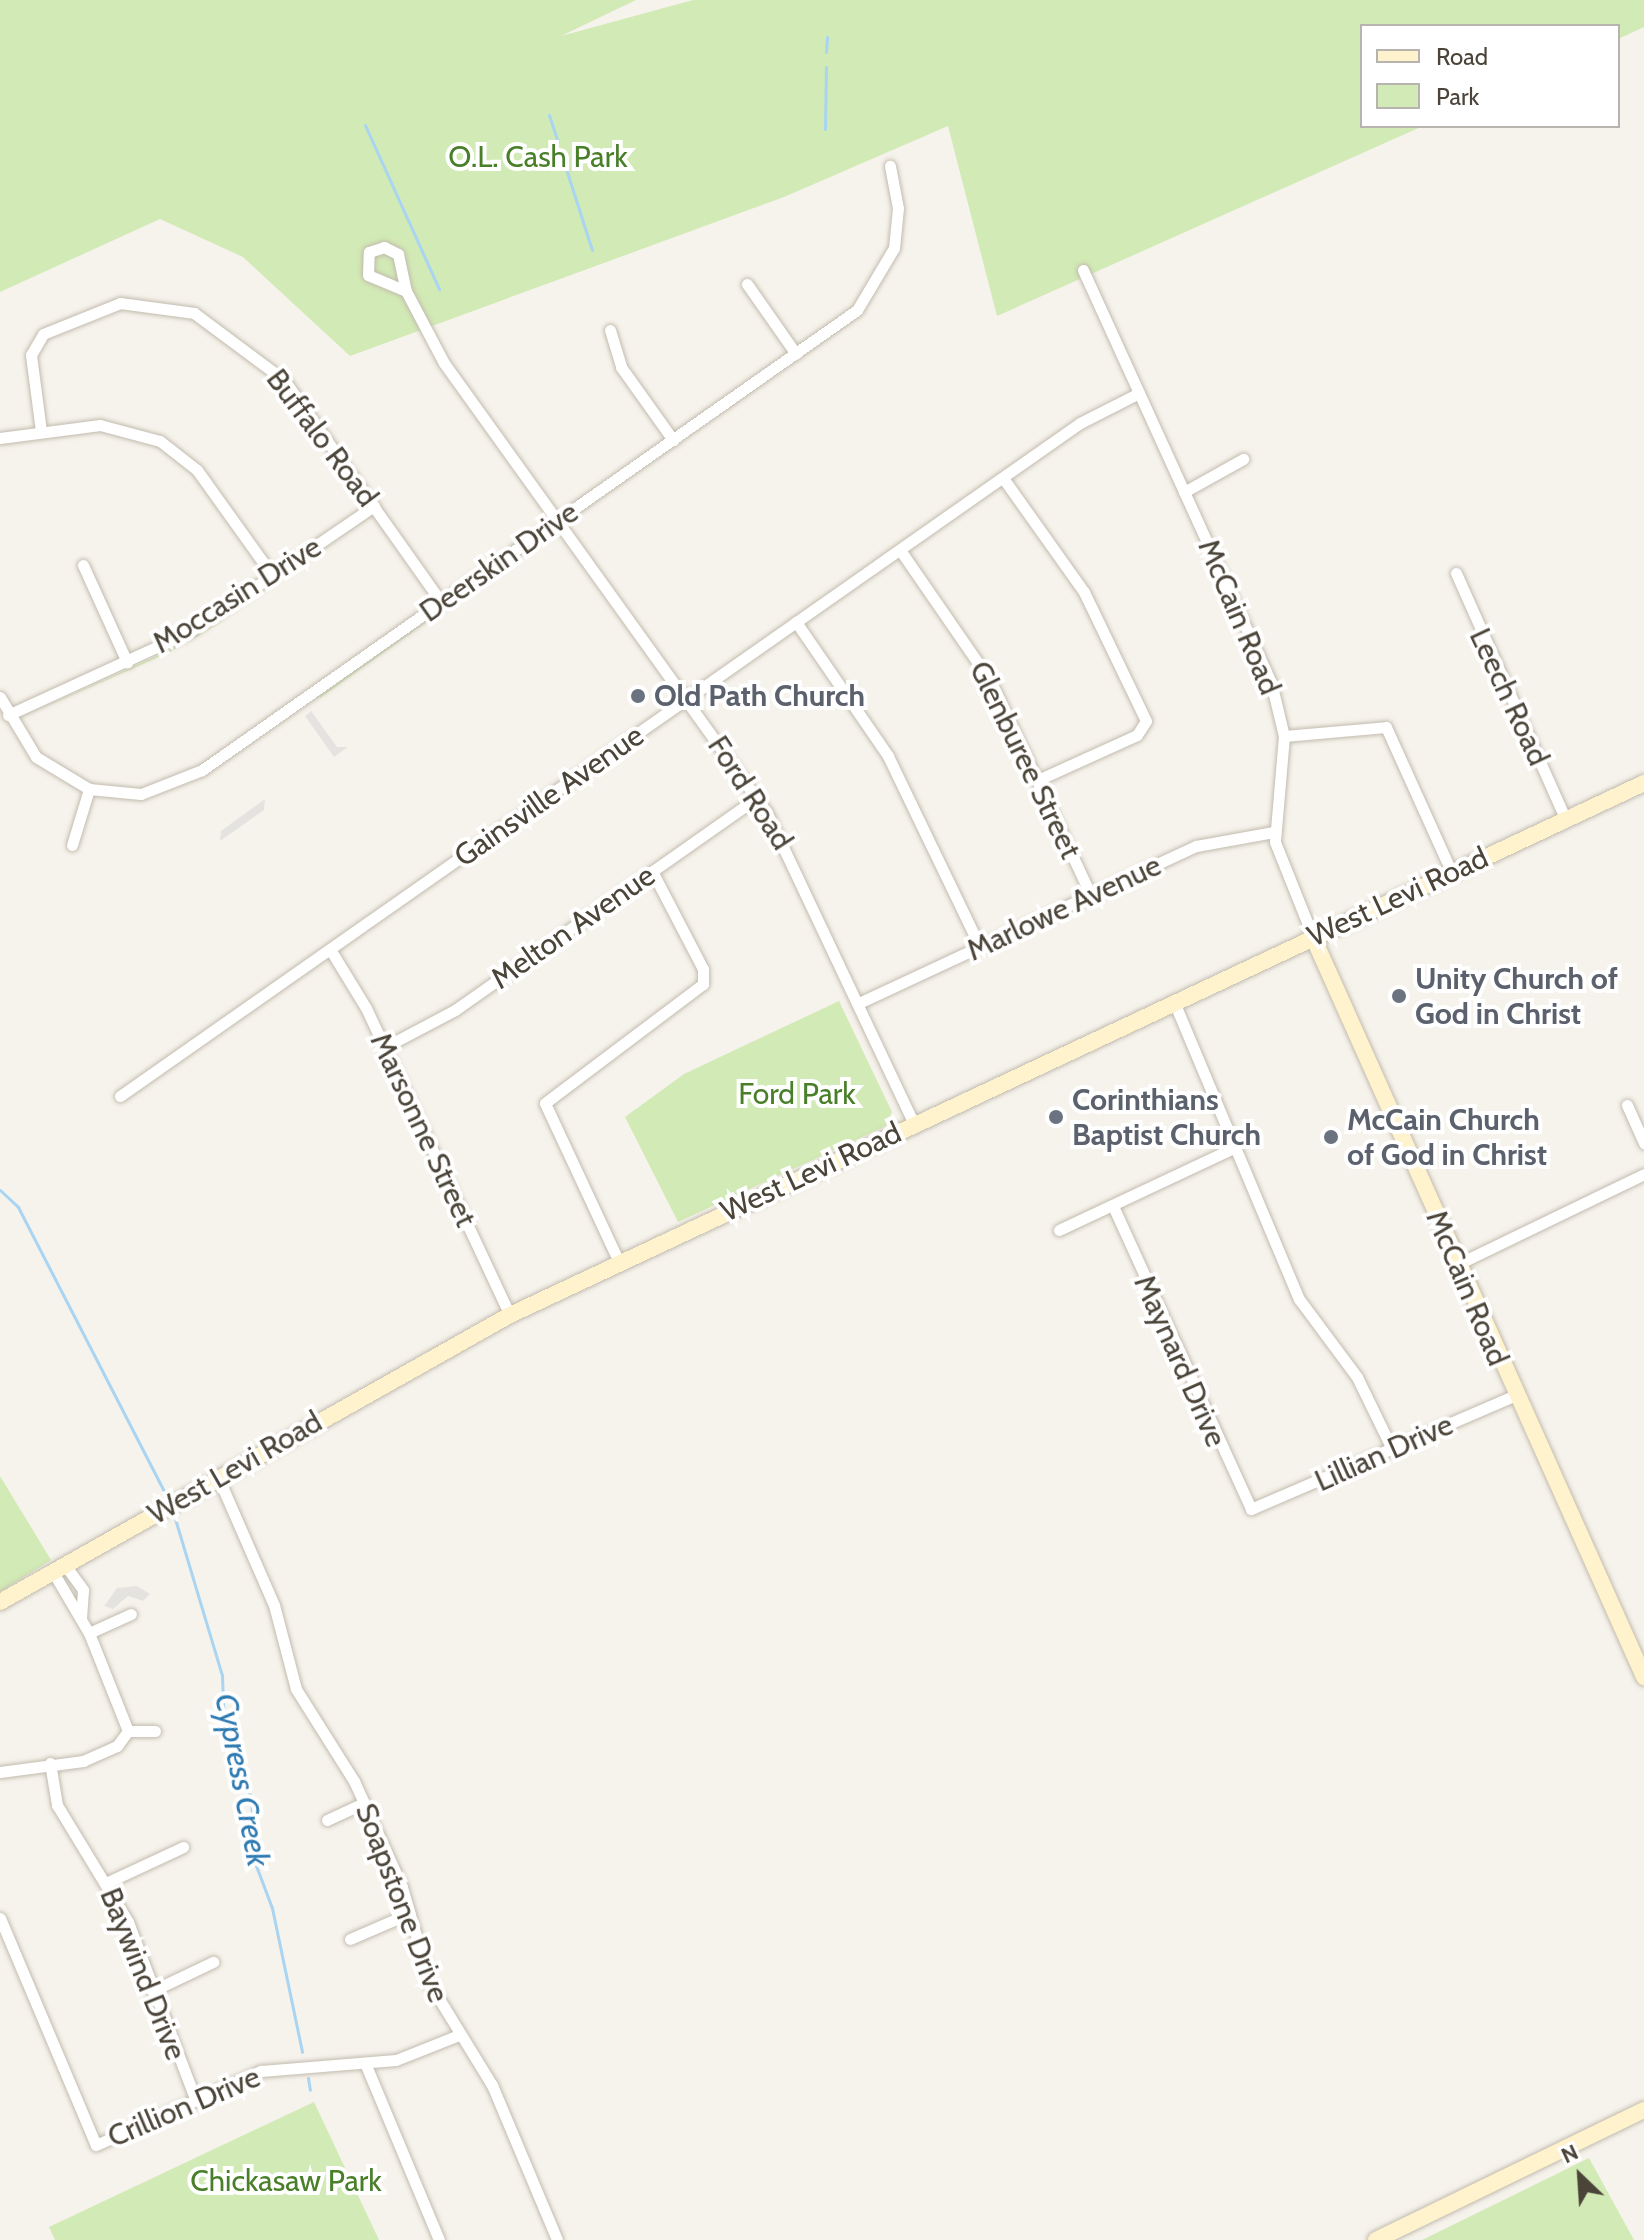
<!DOCTYPE html>
<html>
<head>
<meta charset="utf-8">
<style>
	body { margin:0 }
	#map { position:relative; width:1644px; height:2240px; overflow:hidden; background:#f6f3ec; font-family:Cabin,sans-serif }
	div>[style] { position:absolute }
	.green>* { inset:0; background:#d2eab5 }
	.parking>* { inset:0; background:#e5e3e0 }
	.stream>* { height:3px; margin:-1.5px; padding:0 1.5px; transform-origin:1.5px; border-radius:1.5px; background:#a9d4f2 }
	.roads { filter:drop-shadow(0 0 2px #c2bbae) drop-shadow(0 0 2px #c2bbae) }
	.street>* { height:11px; margin:-5.5px; padding:0 5.5px; transform-origin:5.5px; border-radius:5.5px; background:#fff }
	.secondary>* { height:16px; margin:-8px; padding:0 8px; transform-origin:8px; border-radius:8px; background:#fff3cd }
	.dots>* { width:22px; height:22px; translate:-50% -50%; box-sizing:border-box; border:4px solid #fff; border-radius:50% }
	span { translate:-50% -50%; white-space:nowrap; text-align:center; line-height:1.15; -webkit-text-stroke:8px #fff; paint-order:stroke }
	.park-label { font-size:30px; color:#4a7f2a }
	.street-label { font-size:30px; color:#4b4439 }
	.worship-label { font-size:30px; color:#5b616d; font-weight:700 }
	.left { translate:0 -50%; text-align:left }
	.water-label { font-size:32px; color:#2e7ab2; font-style:italic }
	.legend { position:absolute; left:1360px; top:24px; width:260px; height:104px; box-sizing:border-box; background:#fff; border:2px solid #b7b4b0; margin:0; padding:10px 14px; list-style:none; font-size:24px; color:#4b4439 }
	.legend li { display:flex; align-items:center; gap:16px; height:40px }
	.legend b { width:40px; border:2px solid #b7b4b0 }
	.north { position:absolute; left:1540px; top:2136px; width:80px; height:80px; -webkit-text-stroke:6px #fff; paint-order:stroke; rotate:335deg; font-size:22px; font-weight:700; line-height:32px; text-align:center; color:#4b4439 }
	.north::after { content:''; display:block; margin:auto; width:28px; height:36px; background:#4b4439; clip-path:polygon(50% 0,100% 100%,50% 72%,0 100%) }
</style>
</head>
<body>
<div id="map">
	<div class="green">
		<i style="clip-path:polygon(0 0,636px 0,561px 36px,693px 0,1644px 0,1644px 27px,1618px 39px,1618px 26px,1362px 26px,1362px 126px,1423px 126px,997px 316px,948px 126px,784px 197px,350px 356px,243px 257px,160px 219px,0 292px)"></i>
		<i style="clip-path:polygon(502px 568px,320px 698px,319px 696px)"></i>
		<i style="clip-path:polygon(229px 618px,168px 653px,27px 715px,155px 657px)"></i>
		<i style="clip-path:polygon(839px 1001px,892px 1112px,886px 1126px,678px 1222px,625px 1117px,684px 1074px)"></i>
		<i style="clip-path:polygon(0 1476px,51px 1560px,0 1592px)"></i>
		<i style="clip-path:polygon(314px 2102px,379px 2240px,55px 2240px,49px 2227px)"></i>
		<i style="clip-path:polygon(1589px 2158px,1634px 2240px,1422px 2240px)"></i>
	</div>
	<div class="parking">
		<i style="clip-path:polygon(311px 711px,337px 747px,348px 747px,334px 757px,305px 716px)"></i>
		<i style="clip-path:polygon(265px 799px,264px 810px,220px 841px,221px 831px)"></i>
		<i style="clip-path:polygon(137px 1586px,150px 1594px,143px 1601px,128px 1596px,113px 1609px,104px 1606px,117px 1588px)"></i>
	</div>
	<div class="stream">
		<i style="left:826px;top:52px;width:15px;rotate:-86deg"></i>
		<i style="left:549px;top:115px;width:28px;rotate:72deg"></i>
		<i style="left:365px;top:125px;width:180px;rotate:65.7deg"></i>
		<i style="left:825px;top:129px;width:62px;rotate:-89.1deg"></i>
		<i style="left:560px;top:150px;width:105px;rotate:72.3deg"></i>
		<i style="left:0;top:1190px;width:25px;rotate:43deg"></i>
		<i style="left:18px;top:1207px;width:326px;rotate:62.8deg"></i>
		<i style="left:173px;top:1512px;width:170px;rotate:73.3deg"></i>
		<i style="left:222px;top:1675px;width:31px;rotate:88deg"></i>
		<i style="left:223px;top:1706px;width:97px;rotate:73.2deg"></i>
		<i style="left:251px;top:1799px;width:64px;rotate:86.4deg"></i>
		<i style="left:255px;top:1863px;width:48px;rotate:69.3deg"></i>
		<i style="left:272px;top:1908px;width:147px;rotate:78.2deg"></i>
		<i style="left:308px;top:2078px;width:12px;rotate:81deg"></i>
	</div>
	<div class="roads">
		<div class="street">
			<i style="left:1083px;top:270px;width:453px;rotate:65.5deg"></i>
			<i style="left:1271px;top:682px;width:56px;rotate:76.5deg"></i>
			<i style="left:1284px;top:736px;width:106px;rotate:94.9deg"></i>
			<i style="left:1275px;top:842px;width:102px;rotate:68.2deg"></i>
			<i style="left:747px;top:284px;width:85px;rotate:55deg"></i>
			<i style="left:406px;top:291px;width:41px;rotate:-157.2deg"></i>
			<i style="left:368px;top:275px;width:23px;rotate:-88deg"></i>
			<i style="left:369px;top:252px;width:16px;rotate:-18deg"></i>
			<i style="left:384px;top:247px;width:16px;rotate:27deg"></i>
			<i style="left:398px;top:254px;width:38px;rotate:78deg"></i>
			<i style="left:406px;top:291px;width:81px;rotate:62.2deg"></i>
			<i style="left:444px;top:363px;width:554px;rotate:54.33deg"></i>
			<i style="left:767px;top:813px;width:344px;rotate:64.7deg"></i>
			<i style="left:610px;top:330px;width:39px;rotate:73deg"></i>
			<i style="left:621px;top:367px;width:90px;rotate:54.5deg"></i>
			<i style="left:41px;top:431px;width:77px;rotate:-97.5deg"></i>
			<i style="left:31px;top:355px;width:24px;rotate:-60deg"></i>
			<i style="left:43px;top:334px;width:83px;rotate:-21.9deg"></i>
			<i style="left:120px;top:303px;width:75px;rotate:7.7deg"></i>
			<i style="left:194px;top:313px;width:112px;rotate:36.7deg"></i>
			<i style="left:284px;top:380px;width:273px;rotate:54.7deg"></i>
			<i style="left:0;top:438px;width:101px;rotate:-7.4deg"></i>
			<i style="left:100px;top:425px;width:62px;rotate:14.9deg"></i>
			<i style="left:160px;top:441px;width:47px;rotate:38.1deg"></i>
			<i style="left:197px;top:470px;width:130px;rotate:54.4deg"></i>
			<i style="left:1003px;top:478px;width:140px;rotate:54.6deg"></i>
			<i style="left:1084px;top:592px;width:143px;rotate:64.3deg"></i>
			<i style="left:1146px;top:721px;width:17px;rotate:123deg"></i>
			<i style="left:1137px;top:735px;width:109px;rotate:155.6deg"></i>
			<i style="left:1184px;top:492px;width:68px;rotate:-29.2deg"></i>
			<i style="left:900px;top:550px;width:160px;rotate:55.4deg"></i>
			<i style="left:991px;top:682px;width:235px;rotate:64.9deg"></i>
			<i style="left:83px;top:565px;width:107px;rotate:65.6deg"></i>
			<i style="left:1456px;top:573px;width:270px;rotate:66deg"></i>
			<i style="left:796px;top:622px;width:163px;rotate:55.5deg"></i>
			<i style="left:888px;top:756px;width:212px;rotate:64.3deg"></i>
			<i style="left:0;top:697px;width:70px;rotate:59deg"></i>
			<i style="left:36px;top:757px;width:62px;rotate:31.1deg"></i>
			<i style="left:89px;top:789px;width:52px;rotate:5.5deg"></i>
			<i style="left:141px;top:794px;width:66px;rotate:-21.5deg"></i>
			<i style="left:202px;top:770px;width:800px;rotate:-35.08deg"></i>
			<i style="left:857px;top:310px;width:72px;rotate:-59.2deg"></i>
			<i style="left:894px;top:248px;width:40px;rotate:-84.3deg"></i>
			<i style="left:898px;top:208px;width:43px;rotate:-100.8deg"></i>
			<i style="left:8px;top:715px;width:199px;rotate:-24.6deg"></i>
			<i style="left:189px;top:632px;width:224px;rotate:-34.3deg"></i>
			<i style="left:1284px;top:736px;width:102px;rotate:-5deg"></i>
			<i style="left:1386px;top:727px;width:158px;rotate:65.7deg"></i>
			<i style="left:72px;top:845px;width:59px;rotate:-73.1deg"></i>
			<i style="left:330px;top:949px;width:69px;rotate:58.6deg"></i>
			<i style="left:366px;top:1008px;width:339px;rotate:64.9deg"></i>
			<i style="left:1174px;top:1002px;width:322px;rotate:67.2deg"></i>
			<i style="left:1299px;top:1299px;width:97px;rotate:53.4deg"></i>
			<i style="left:1357px;top:1377px;width:80px;rotate:64.1deg"></i>
			<i style="left:859px;top:1003px;width:372px;rotate:-25deg"></i>
			<i style="left:1196px;top:846px;width:79px;rotate:-10.2deg"></i>
			<i style="left:385px;top:1047px;width:79px;rotate:-27.9deg"></i>
			<i style="left:455px;top:1010px;width:369px;rotate:-35.1deg"></i>
			<i style="left:120px;top:1096px;width:1172px;rotate:-35.03deg"></i>
			<i style="left:1080px;top:423px;width:66px;rotate:-27deg"></i>
			<i style="left:1627px;top:1105px;width:42px;rotate:65.9deg"></i>
			<i style="left:1113px;top:1206px;width:333px;rotate:65.5deg"></i>
			<i style="left:1251px;top:1509px;width:285px;rotate:-23.3deg"></i>
			<i style="left:1059px;top:1230px;width:192px;rotate:-25.2deg"></i>
			<i style="left:619px;top:1262px;width:175px;rotate:-115deg"></i>
			<i style="left:545px;top:1103px;width:198px;rotate:-37deg"></i>
			<i style="left:703px;top:984px;width:15px;rotate:-90deg"></i>
			<i style="left:703px;top:969px;width:110px;rotate:-117.5deg"></i>
			<i style="left:1458px;top:1264px;width:207px;rotate:-25.8deg"></i>
			<i style="left:218px;top:1477px;width:140px;rotate:66.4deg"></i>
			<i style="left:274px;top:1605px;width:87px;rotate:75.3deg"></i>
			<i style="left:296px;top:1689px;width:109px;rotate:57.8deg"></i>
			<i style="left:354px;top:1781px;width:116px;rotate:65.6deg"></i>
			<i style="left:402px;top:1887px;width:101px;rotate:73.9deg"></i>
			<i style="left:430px;top:1984px;width:119px;rotate:58.5deg"></i>
			<i style="left:492px;top:2085px;width:168px;rotate:67.2deg"></i>
			<i style="left:65px;top:1565px;width:31px;rotate:54deg"></i>
			<i style="left:83px;top:1590px;width:28px;rotate:94deg"></i>
			<i style="left:53px;top:1572px;width:71px;rotate:59.5deg"></i>
			<i style="left:89px;top:1633px;width:105px;rotate:68.3deg"></i>
			<i style="left:89px;top:1633px;width:46px;rotate:-24.3deg"></i>
			<i style="left:50px;top:1763px;width:43px;rotate:80.5deg"></i>
			<i style="left:57px;top:1805px;width:137px;rotate:58.7deg"></i>
			<i style="left:128px;top:1922px;width:191px;rotate:69.2deg"></i>
			<i style="left:0;top:1772px;width:84px;rotate:-7.5deg"></i>
			<i style="left:83px;top:1761px;width:37px;rotate:-24deg"></i>
			<i style="left:117px;top:1746px;width:19px;rotate:-54deg"></i>
			<i style="left:128px;top:1731px;width:27px"></i>
			<i style="left:327px;top:1820px;width:41px;rotate:-24.7deg"></i>
			<i style="left:108px;top:1882px;width:83px;rotate:-25deg"></i>
			<i style="left:0;top:1918px;width:246px;rotate:67.1deg"></i>
			<i style="left:96px;top:2145px;width:181px;rotate:-24.2deg"></i>
			<i style="left:261px;top:2071px;width:135px;rotate:-4.7deg"></i>
			<i style="left:396px;top:2060px;width:68px;rotate:-21.6deg"></i>
			<i style="left:350px;top:1939px;width:65px;rotate:-23.4deg"></i>
			<i style="left:152px;top:1991px;width:68px;rotate:-25.4deg"></i>
			<i style="left:365px;top:2063px;width:192px;rotate:67.3deg"></i>
		</div>
		<div class="secondary">
			<i style="left:1313px;top:937px;width:811px;rotate:65.9deg"></i>
			<i style="left:0;top:1602px;width:585px;rotate:-29.37deg"></i>
			<i style="left:510px;top:1315px;width:1253px;rotate:-25.13deg"></i>
			<i style="left:1376px;top:2240px;width:298px;rotate:-25.9deg"></i>
		</div>
	</div>
	<div class="dots">
		<i style="left:638px;top:696px;background:#6b7280"></i>
		<i style="left:1399px;top:996px;background:#6b7280"></i>
		<i style="left:1056px;top:1117px;background:#6b7280"></i>
		<i style="left:1331px;top:1137px;background:#6b7280"></i>
	</div>
	<div class="park-label">
		<span style="left:538px;top:157px">O.L. Cash Park</span>
		<span style="left:797px;top:1094px">Ford Park</span>
		<span style="left:286px;top:2181px">Chickasaw Park</span>
	</div>
	<div class="street-label">
		<span style="left:322px;top:438px;rotate:53deg">Buffalo Road</span>
		<span style="left:499px;top:562px;rotate:-35deg">Deerskin Drive</span>
		<span style="left:237px;top:595px;rotate:-32deg">Moccasin Drive</span>
		<span style="left:1239px;top:617px;rotate:67deg">McCain Road</span>
		<span style="left:1509px;top:697px;rotate:65deg">Leech Road</span>
		<span style="left:1025px;top:760px;rotate:64deg">Glenburee Street</span>
		<span style="left:750px;top:793px;rotate:57deg">Ford Road</span>
		<span style="left:549px;top:796px;rotate:-35deg">Gainsville Avenue</span>
		<span style="left:1398px;top:897px;rotate:-25deg">West Levi Road</span>
		<span style="left:1064px;top:908px;rotate:-25deg">Marlowe Avenue</span>
		<span style="left:573px;top:927px;rotate:-35deg">Melton Avenue</span>
		<span style="left:423px;top:1130px;rotate:65deg">Marsonne Street</span>
		<span style="left:811px;top:1172px;rotate:-25deg">West Levi Road</span>
		<span style="left:1467px;top:1288px;rotate:67deg">McCain Road</span>
		<span style="left:1180px;top:1361px;rotate:66deg">Maynard Drive</span>
		<span style="left:1384px;top:1453px;rotate:-24deg">Lillian Drive</span>
		<span style="left:235px;top:1468px;rotate:-30deg">West Levi Road</span>
		<span style="left:402px;top:1903px;rotate:69deg">Soapstone Drive</span>
		<span style="left:143px;top:1974px;rotate:68deg">Baywind Drive</span>
		<span style="left:184px;top:2107px;rotate:-23deg">Crillion Drive</span>
	</div>
	<div class="worship-label">
		<span class="left" style="left:654px;top:696px">Old Path Church</span>
		<span class="left" style="left:1415px;top:996px">Unity Church of<br>God in Christ</span>
		<span class="left" style="left:1072px;top:1117px">Corinthians<br>Baptist Church</span>
		<span class="left" style="left:1347px;top:1137px">McCain Church<br>of God in Christ</span>
	</div>
	<div class="water-label">
		<span style="left:242px;top:1780px;rotate:79deg">Cypress Creek</span>
	</div>
	<ul class="legend">
	<li><b style="height:10px;background:#fff3cd"></b>Road</li>
	<li><b style="height:22px;background:#d2eab5"></b>Park</li>
	</ul>
	<div class="north">N</div>
</div>
</body>
</html>
